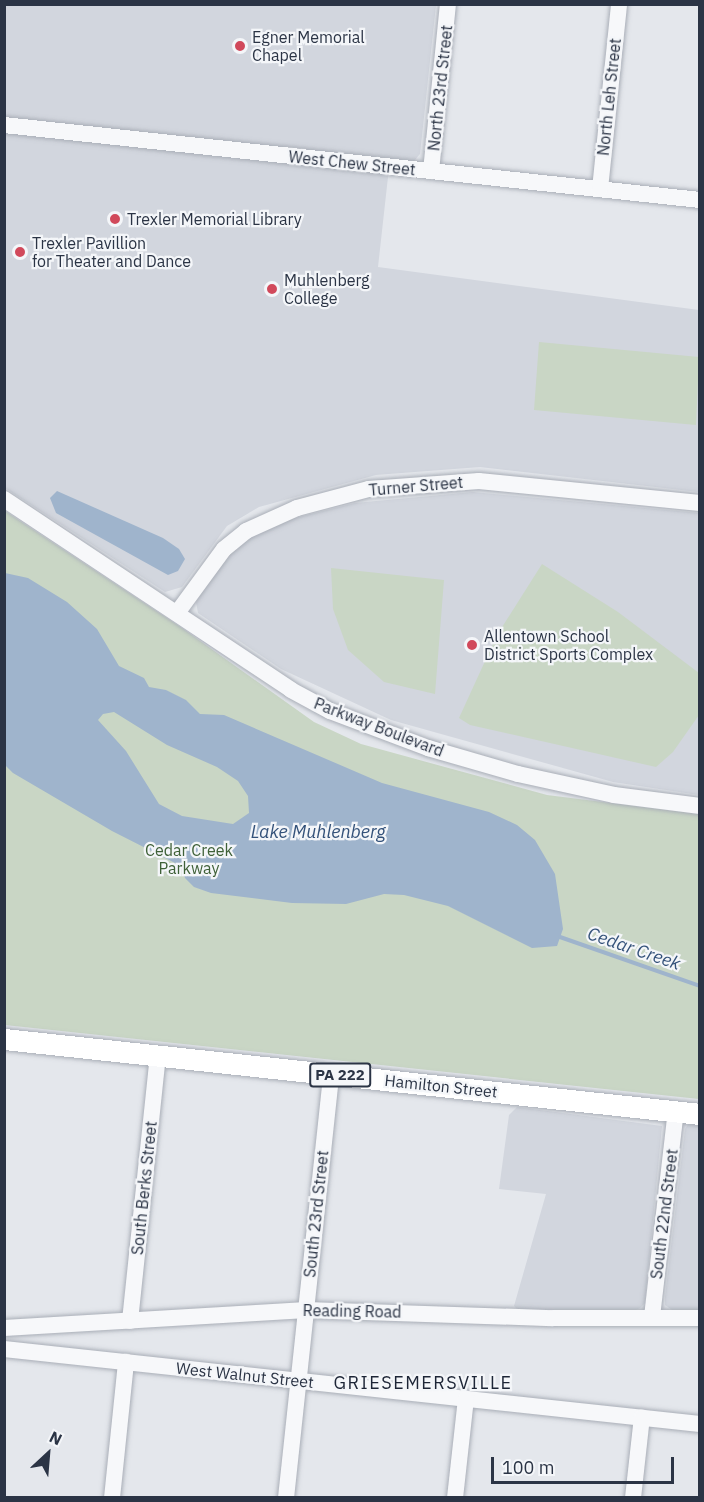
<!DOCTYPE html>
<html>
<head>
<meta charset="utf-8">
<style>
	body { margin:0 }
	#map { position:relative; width:704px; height:1502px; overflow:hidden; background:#e4e7ec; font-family:"IBM Plex Sans",sans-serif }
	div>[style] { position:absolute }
	.built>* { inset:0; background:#d2d6de }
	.green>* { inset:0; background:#c9d6c5 }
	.water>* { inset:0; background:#9fb4cc }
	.stream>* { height:4px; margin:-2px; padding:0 2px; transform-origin:2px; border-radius:2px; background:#9fb4cc }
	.roads { filter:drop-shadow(0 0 2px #a9aeb7) drop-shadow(0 0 2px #a9aeb7) }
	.minor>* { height:16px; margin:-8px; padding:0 8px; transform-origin:8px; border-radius:8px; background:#f7f8fa }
	.major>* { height:21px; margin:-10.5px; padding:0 10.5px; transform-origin:10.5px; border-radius:10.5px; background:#fff }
	.dots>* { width:16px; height:16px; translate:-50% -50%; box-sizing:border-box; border:3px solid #f4f6f9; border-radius:50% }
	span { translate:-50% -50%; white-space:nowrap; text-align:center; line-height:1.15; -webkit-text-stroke:4.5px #f4f6f9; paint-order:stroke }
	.shield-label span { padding:2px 4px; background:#f4f6f9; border:2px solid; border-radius:4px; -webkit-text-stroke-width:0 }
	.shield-label { font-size:15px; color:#2b3445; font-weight:700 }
	.poi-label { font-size:16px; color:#2b3445 }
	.left { translate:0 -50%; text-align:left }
	.street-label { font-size:16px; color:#2b3445 }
	.park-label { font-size:16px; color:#3f6138 }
	.water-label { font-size:18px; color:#34527a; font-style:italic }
	.neighbourhood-label { font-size:18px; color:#1d2536; letter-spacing:1.5px }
	.frame { position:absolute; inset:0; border:6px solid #2b3445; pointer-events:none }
	.north { position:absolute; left:18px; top:1424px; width:60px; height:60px; -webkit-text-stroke:4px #f4f6f9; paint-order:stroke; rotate:26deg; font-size:16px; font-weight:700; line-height:24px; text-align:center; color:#2b3445 }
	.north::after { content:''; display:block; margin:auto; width:21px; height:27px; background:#2b3445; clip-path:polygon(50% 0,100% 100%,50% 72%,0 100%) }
	.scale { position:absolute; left:491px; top:1457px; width:183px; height:27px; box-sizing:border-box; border:3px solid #2b3445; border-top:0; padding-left:8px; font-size:18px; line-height:21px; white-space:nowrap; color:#2b3445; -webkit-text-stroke:4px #f4f6f9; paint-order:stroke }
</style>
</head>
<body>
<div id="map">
	<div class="built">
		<i style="clip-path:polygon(4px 5px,436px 5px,420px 154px,414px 161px,390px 159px,378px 267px,699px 310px,699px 492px,480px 467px,376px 475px,259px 507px,227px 526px,182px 587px,165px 592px,5px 488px)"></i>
		<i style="clip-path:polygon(473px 492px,699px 513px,699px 795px,613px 782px,391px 720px,281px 669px,198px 613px,196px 602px,223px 559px,267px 525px,355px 503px)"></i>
		<i style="clip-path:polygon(517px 1107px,662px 1126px,645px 1303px,640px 1308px,632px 1312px,519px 1311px,514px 1306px,546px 1194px,499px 1189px,509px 1115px)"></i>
		<i style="clip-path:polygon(689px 1123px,699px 1124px,699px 1310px,672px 1310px,665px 1305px,665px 1297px,685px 1129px)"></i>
	</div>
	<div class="green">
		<i style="clip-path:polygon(539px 342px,699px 357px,696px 425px,534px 410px)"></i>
		<i style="clip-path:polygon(5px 511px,182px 628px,314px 722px,361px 744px,547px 795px,699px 814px,699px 1099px,5px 1025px)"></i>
		<i style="clip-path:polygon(542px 564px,618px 612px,699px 673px,699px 715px,673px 752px,656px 767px,470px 725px,459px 718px,497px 635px)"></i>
		<i style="clip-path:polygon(331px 568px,444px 580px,435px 694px,384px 682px,348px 650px,333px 609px)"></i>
	</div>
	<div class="water">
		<i style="clip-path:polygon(57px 491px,163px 538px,179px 549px,185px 559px,178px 571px,168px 575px,56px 513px,50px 498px)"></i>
		<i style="clip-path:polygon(evenodd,5px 573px,28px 578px,67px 602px,97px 629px,119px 666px,144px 678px,149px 687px,166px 690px,186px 700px,200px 714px,224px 715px,382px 783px,489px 812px,517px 825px,535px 840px,555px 874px,563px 929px,557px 946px,532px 948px,448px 906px,404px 895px,384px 894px,346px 904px,292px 903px,211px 893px,194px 887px,185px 878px,181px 866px,112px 831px,13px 773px,4px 764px,5px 573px,114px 712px,167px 745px,217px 767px,238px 781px,248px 796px,249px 813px,233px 824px,182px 816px,159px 804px,126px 751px,98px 720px,103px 714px,114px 712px)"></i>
	</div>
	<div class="stream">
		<i style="left:560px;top:937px;width:148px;rotate:19.3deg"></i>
	</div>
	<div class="roads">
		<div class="minor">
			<i style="left:4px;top:125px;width:700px;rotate:6.15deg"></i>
			<i style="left:431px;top:171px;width:168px;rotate:-84.2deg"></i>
			<i style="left:600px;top:189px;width:186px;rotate:-84.1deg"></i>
			<i style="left:4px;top:499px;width:345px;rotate:33.6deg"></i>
			<i style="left:291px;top:690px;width:44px;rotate:28.3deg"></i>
			<i style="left:330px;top:711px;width:105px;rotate:20.7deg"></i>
			<i style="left:428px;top:748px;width:94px;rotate:16.1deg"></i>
			<i style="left:518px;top:774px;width:98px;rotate:12.3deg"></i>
			<i style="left:614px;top:795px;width:87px;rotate:7.3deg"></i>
			<i style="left:177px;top:613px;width:79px;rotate:-53.7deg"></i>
			<i style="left:224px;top:549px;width:28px;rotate:-39deg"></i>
			<i style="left:246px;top:531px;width:56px;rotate:-24.3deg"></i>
			<i style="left:297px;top:508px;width:74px;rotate:-14.8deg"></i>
			<i style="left:369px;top:489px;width:110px;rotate:-4.2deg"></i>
			<i style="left:479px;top:481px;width:222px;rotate:5.7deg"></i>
			<i style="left:652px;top:1317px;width:207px;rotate:-83.4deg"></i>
			<i style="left:130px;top:1321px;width:266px;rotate:-84deg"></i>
			<i style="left:4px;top:1328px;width:303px;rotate:-3.4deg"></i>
			<i style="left:306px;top:1310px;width:247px;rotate:1.9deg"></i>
			<i style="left:553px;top:1318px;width:147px"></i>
			<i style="left:4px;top:1349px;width:700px;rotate:6.15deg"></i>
			<i style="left:112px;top:1498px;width:137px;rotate:-84.1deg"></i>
			<i style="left:286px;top:1498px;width:426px;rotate:-83.9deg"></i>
			<i style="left:455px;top:1498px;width:100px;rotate:-83.7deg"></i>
			<i style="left:633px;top:1498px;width:81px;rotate:-83.7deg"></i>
		</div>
		<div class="major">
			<i style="left:4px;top:1039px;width:700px;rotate:6.15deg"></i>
		</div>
	</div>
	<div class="dots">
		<i style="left:240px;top:46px;background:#d1495b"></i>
		<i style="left:115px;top:219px;background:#d1495b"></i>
		<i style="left:20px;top:252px;background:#d1495b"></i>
		<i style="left:272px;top:289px;background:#d1495b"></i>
		<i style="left:472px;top:645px;background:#d1495b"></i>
	</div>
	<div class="shield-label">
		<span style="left:340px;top:1075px">PA 222</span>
	</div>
	<div class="poi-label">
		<span class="left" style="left:252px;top:46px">Egner Memorial<br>Chapel</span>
		<span class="left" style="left:127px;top:219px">Trexler Memorial Library</span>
		<span class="left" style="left:32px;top:252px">Trexler Pavillion<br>for Theater and Dance</span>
		<span class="left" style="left:284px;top:289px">Muhlenberg<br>College</span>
		<span class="left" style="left:484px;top:645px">Allentown School<br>District Sports Complex</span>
	</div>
	<div class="street-label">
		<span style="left:440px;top:88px;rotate:-84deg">North 23rd Street</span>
		<span style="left:609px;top:97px;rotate:-84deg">North Leh Street</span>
		<span style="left:352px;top:163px;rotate:6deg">West Chew Street</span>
		<span style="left:416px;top:486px;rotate:-5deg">Turner Street</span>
		<span style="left:379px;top:727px;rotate:21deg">Parkway Boulevard</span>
		<span style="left:441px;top:1086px;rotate:6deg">Hamilton Street</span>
		<span style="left:144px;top:1188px;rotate:-84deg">South Berks Street</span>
		<span style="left:316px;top:1214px;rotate:-84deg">South 23rd Street</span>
		<span style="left:664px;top:1214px;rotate:-83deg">South 22nd Street</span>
		<span style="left:352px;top:1311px;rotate:1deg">Reading Road</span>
		<span style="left:245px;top:1375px;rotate:6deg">West Walnut Street</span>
	</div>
	<div class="park-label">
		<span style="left:189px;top:859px">Cedar Creek<br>Parkway</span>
	</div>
	<div class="water-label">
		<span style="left:318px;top:832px">Lake Muhlenberg</span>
		<span style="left:634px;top:949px;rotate:19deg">Cedar Creek</span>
	</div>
	<div class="neighbourhood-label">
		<span style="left:423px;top:1383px">GRIESEMERSVILLE</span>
	</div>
	<div class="frame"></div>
	<div class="north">N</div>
	<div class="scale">100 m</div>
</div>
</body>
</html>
